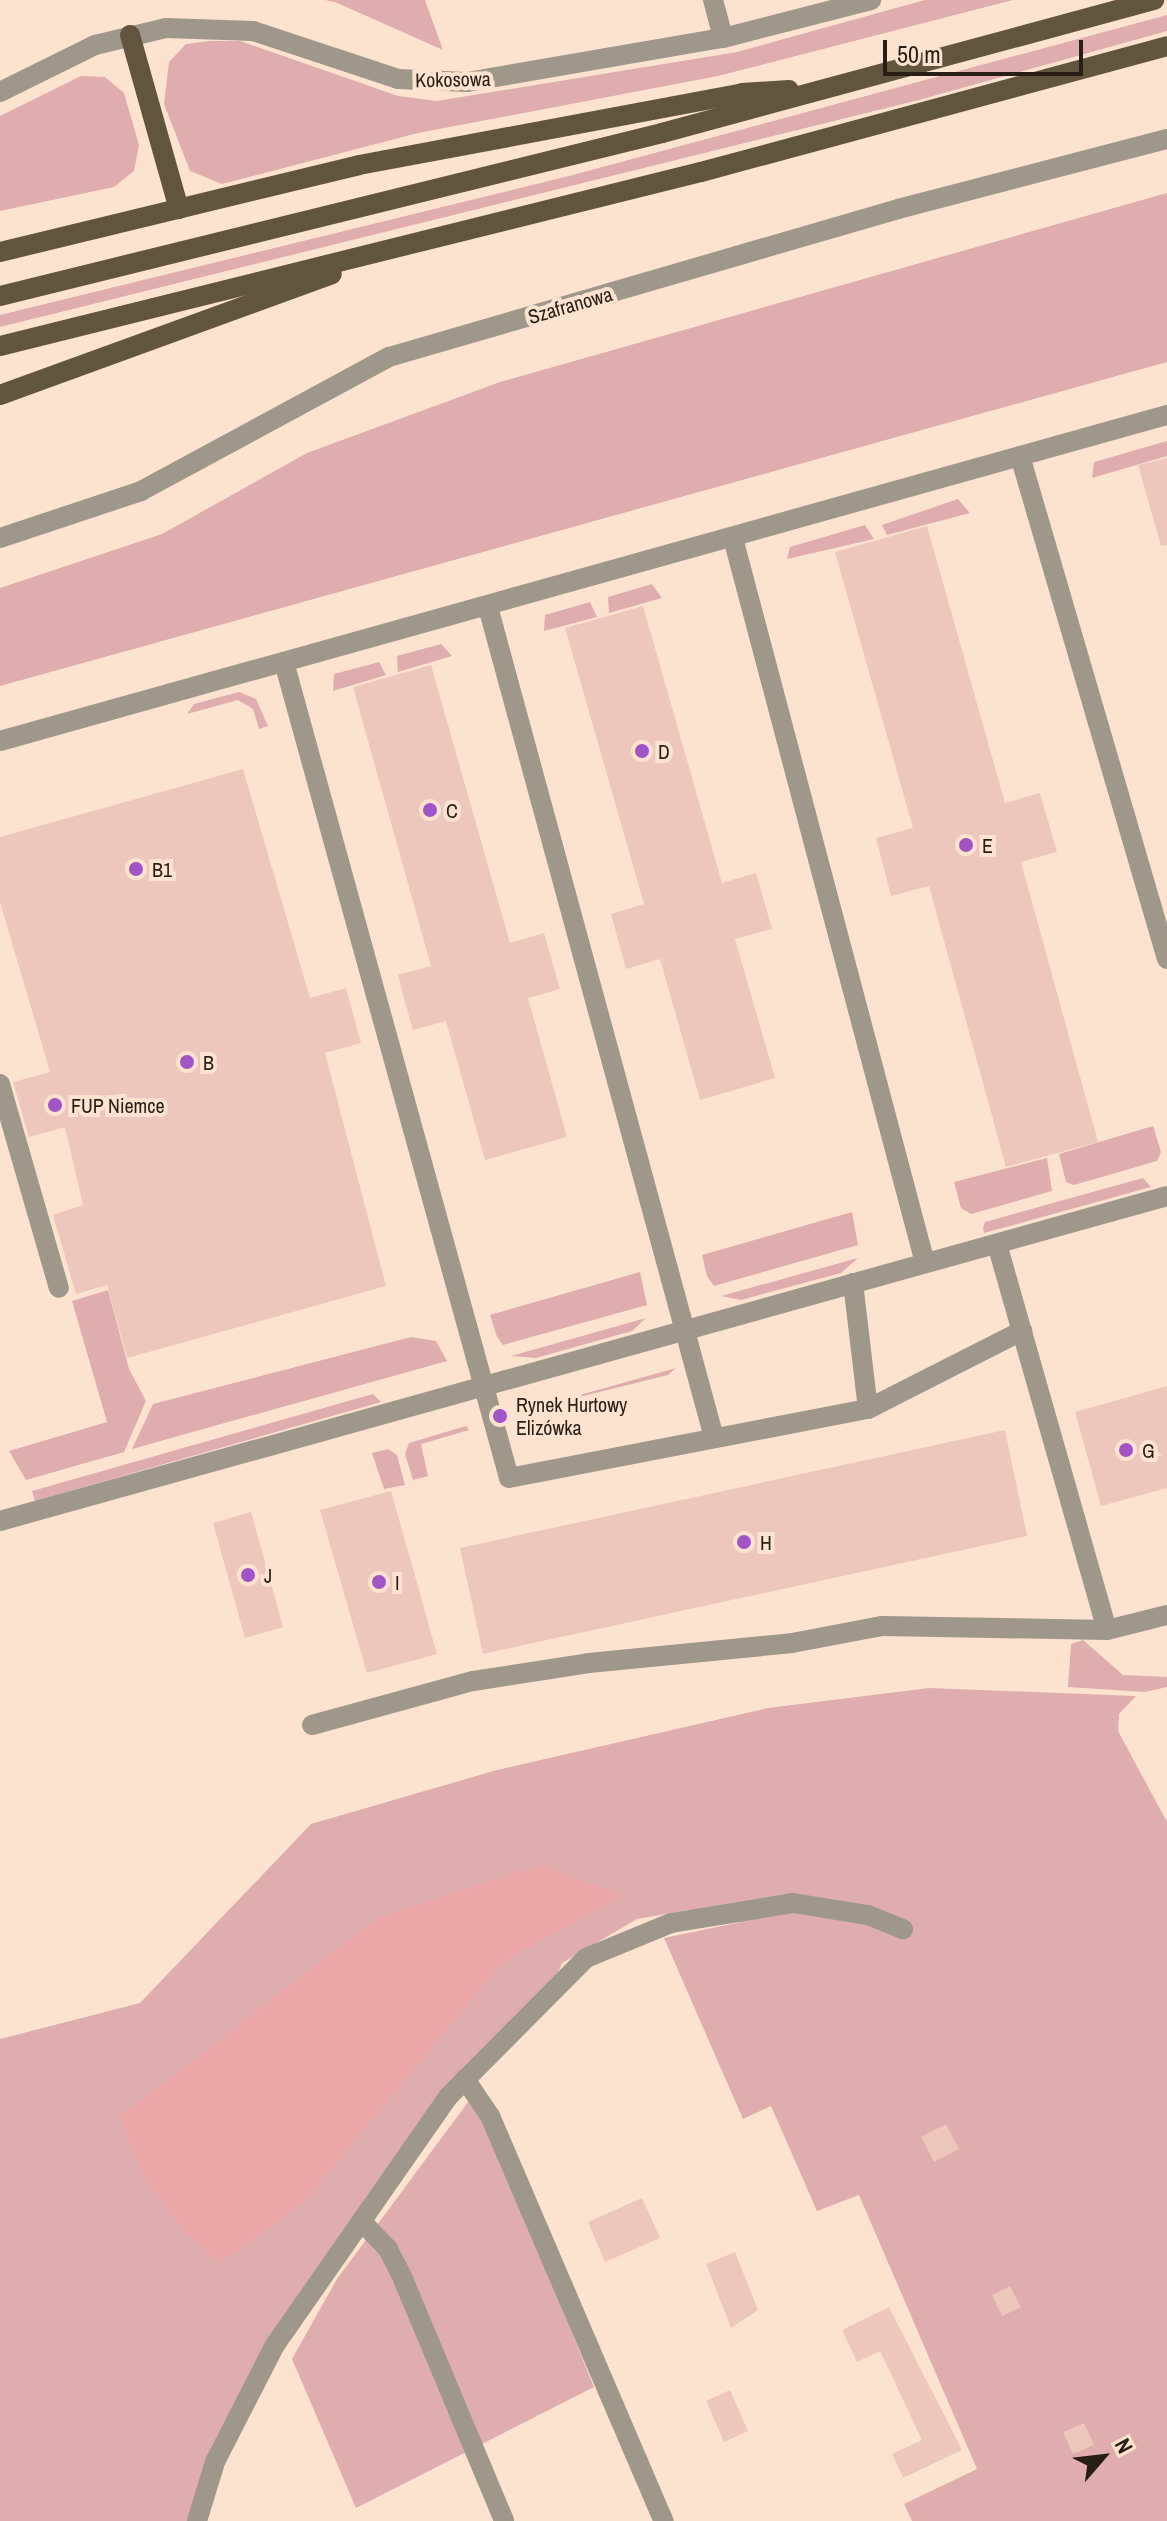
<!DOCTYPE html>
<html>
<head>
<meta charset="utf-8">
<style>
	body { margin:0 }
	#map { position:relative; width:1167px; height:2521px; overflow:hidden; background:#fce3d0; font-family:"Archivo Narrow",sans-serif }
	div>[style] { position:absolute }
	.green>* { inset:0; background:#dfadae }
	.forest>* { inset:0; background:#eba6a8 }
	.building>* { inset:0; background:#edc7bb }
	.minor>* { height:20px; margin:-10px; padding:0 10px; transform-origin:10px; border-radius:10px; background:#9f978a }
	.major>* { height:20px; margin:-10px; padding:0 10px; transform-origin:10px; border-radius:10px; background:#62553e }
	.dots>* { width:22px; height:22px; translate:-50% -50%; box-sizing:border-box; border:4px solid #fce3d0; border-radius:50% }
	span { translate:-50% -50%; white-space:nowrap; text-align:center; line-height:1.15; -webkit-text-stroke:8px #fce3d0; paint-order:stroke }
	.street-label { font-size:20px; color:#281e15 }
	.poi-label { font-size:20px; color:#281e15 }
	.left { translate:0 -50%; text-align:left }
	.north { position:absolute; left:1063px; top:2417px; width:80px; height:80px; -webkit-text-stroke:6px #fce3d0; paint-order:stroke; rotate:62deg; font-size:22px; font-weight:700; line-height:32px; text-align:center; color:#281e15 }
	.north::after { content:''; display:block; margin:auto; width:28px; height:36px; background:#281e15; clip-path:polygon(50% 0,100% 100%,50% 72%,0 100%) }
	.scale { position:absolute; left:883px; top:40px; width:200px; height:36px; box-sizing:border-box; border:4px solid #281e15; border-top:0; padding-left:10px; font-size:24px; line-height:28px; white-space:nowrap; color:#281e15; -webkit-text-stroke:6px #fce3d0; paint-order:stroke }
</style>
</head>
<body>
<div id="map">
	<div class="green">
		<i style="clip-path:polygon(325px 0,425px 0,443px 50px,335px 2px)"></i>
		<i style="clip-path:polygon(925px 0,1013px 0,718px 76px,418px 133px,222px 184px,190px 171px,164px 104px,169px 62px,186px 44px,210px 41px,240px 41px,398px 96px,437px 101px,737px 52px)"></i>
		<i style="clip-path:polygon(1167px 15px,1167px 31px,915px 101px,0 327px,0 315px,569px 176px)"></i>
		<i style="clip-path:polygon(81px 76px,105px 77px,124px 93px,139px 145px,134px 171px,114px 187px,0 211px,0 116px)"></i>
		<i style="clip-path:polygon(1167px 193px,1167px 362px,0 686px,0 588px,162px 534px,307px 453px,500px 382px)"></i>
		<i style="clip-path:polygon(1167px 441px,1167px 456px,1092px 478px,1094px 462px)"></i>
		<i style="clip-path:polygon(958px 499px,970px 513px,887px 535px,882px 525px)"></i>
		<i style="clip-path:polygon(865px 525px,874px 539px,787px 559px,790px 547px)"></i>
		<i style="clip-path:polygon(652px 584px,662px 598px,609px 613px,608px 597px)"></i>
		<i style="clip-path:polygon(590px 602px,597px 617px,544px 631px,545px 615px)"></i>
		<i style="clip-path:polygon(441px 644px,452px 656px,398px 672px,397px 656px)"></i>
		<i style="clip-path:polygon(379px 662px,386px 675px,333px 691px,334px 674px)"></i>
		<i style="clip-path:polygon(239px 692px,256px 699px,268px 726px,259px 729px,253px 709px,238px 700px,187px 714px,194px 704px)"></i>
		<i style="clip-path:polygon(1153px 1126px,1161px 1152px,1157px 1161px,1074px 1185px,1066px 1182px,1059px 1154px)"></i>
		<i style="clip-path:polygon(1047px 1158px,1052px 1191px,971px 1214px,961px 1208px,954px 1182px)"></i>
		<i style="clip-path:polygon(1143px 1178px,1151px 1187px,984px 1233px,983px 1228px,985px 1222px)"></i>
		<i style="clip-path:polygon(852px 1212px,858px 1245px,714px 1286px,707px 1276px,702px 1255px)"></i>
		<i style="clip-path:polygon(858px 1258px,841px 1273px,741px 1300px,721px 1296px)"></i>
		<i style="clip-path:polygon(640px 1272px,647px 1305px,503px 1345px,497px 1337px,490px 1315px)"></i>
		<i style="clip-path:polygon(108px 1290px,129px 1369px,146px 1401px,124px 1452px,26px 1480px,9px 1451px,107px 1422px,72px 1301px)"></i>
		<i style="clip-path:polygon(646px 1318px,632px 1331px,536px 1358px,511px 1356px)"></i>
		<i style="clip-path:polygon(411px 1337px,436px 1341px,447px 1361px,132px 1449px,153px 1404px)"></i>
		<i style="clip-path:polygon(676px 1368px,668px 1375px,519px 1412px)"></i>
		<i style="clip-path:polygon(373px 1394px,381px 1402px,35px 1501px,32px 1491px)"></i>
		<i style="clip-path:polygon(466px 1426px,469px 1430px,421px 1444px,428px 1476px,413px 1480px,405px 1454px,409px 1443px)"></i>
		<i style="clip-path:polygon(388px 1449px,397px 1455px,405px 1485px,384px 1489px,372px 1453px)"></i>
		<i style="clip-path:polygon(1083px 1640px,1123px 1675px,1167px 1677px,1167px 1687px,1145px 1692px,1068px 1687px,1071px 1644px)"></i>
		<i style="clip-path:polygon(929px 1688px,1136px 1696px,1119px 1714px,1118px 1731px,1167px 1822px,1167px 2521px,912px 2521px,904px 2504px,977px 2469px,859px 2195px,817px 2211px,771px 2106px,743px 2119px,664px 1938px,741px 1922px,689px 1910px,637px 1919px,562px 1963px,552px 1989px,491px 2048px,275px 2345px,197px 2521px,0 2521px,0 2039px,140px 2003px,311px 1824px,497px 1770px,768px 1708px)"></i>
		<i style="clip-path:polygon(474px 2094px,594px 2387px,356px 2508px,292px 2359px,337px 2279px)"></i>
	</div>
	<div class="forest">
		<i style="clip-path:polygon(541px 1865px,623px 1895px,503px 1962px,302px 2204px,220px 2263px,189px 2236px,143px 2175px,120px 2117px,377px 1918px)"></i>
	</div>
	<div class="building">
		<i style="clip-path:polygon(1167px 458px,1167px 545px,1161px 546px,1138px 465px)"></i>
		<i style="clip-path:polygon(927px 526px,1005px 803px,1040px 793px,1057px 852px,1021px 862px,1098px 1142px,1006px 1167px,929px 886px,891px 896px,876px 838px,913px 828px,835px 552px)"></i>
		<i style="clip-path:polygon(643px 606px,722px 883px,756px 873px,772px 929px,735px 939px,775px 1078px,700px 1100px,660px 959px,626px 969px,619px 943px,611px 914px,644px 904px,565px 628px)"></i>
		<i style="clip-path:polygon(431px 665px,510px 943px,544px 933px,560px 989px,528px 998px,567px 1137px,485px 1160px,446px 1021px,413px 1030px,405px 1002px,398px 975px,431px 966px,353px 687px)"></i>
		<i style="clip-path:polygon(243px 769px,310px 998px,346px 988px,361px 1043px,325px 1053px,386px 1286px,127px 1358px,107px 1285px,76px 1294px,53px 1215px,83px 1205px,65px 1127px,29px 1137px,13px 1082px,50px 1072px,0 902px,0 837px)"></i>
		<i style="clip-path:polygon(1167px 1386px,1167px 1488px,1101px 1506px,1075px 1412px)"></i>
		<i style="clip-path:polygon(1005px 1430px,1027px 1536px,483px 1654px,460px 1548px)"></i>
		<i style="clip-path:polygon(391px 1491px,437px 1654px,367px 1673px,320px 1510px)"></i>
		<i style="clip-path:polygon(251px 1512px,283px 1627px,245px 1638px,213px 1523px)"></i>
		<i style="clip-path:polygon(946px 2124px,959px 2149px,934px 2162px,921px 2137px)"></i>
		<i style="clip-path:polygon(642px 2198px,660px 2238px,605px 2262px,588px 2222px)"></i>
		<i style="clip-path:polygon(735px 2252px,758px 2310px,731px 2328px,706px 2264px)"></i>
		<i style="clip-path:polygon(1010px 2286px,1021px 2307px,1002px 2316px,992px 2295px)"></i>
		<i style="clip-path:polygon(889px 2307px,962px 2450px,903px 2478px,892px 2454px,922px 2440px,880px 2351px,857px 2362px,842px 2330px)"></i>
		<i style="clip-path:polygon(730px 2390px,748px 2431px,724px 2442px,706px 2401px)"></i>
		<i style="clip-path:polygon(1084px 2423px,1094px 2445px,1073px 2454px,1063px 2432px)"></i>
	</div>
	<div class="minor">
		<i style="left:713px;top:0;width:39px;rotate:75deg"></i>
		<i style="left:0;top:92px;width:106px;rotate:-26.3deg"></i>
		<i style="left:95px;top:45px;width:73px;rotate:-13.5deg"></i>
		<i style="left:166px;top:28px;width:87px;rotate:2deg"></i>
		<i style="left:253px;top:31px;width:153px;rotate:18.3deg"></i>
		<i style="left:398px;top:79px;width:69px;rotate:2.5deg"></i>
		<i style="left:467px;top:82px;width:260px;rotate:-9.8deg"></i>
		<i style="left:723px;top:38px;width:153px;rotate:-14.4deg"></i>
		<i style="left:1020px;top:456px;width:524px;rotate:73.71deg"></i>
		<i style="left:0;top:538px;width:149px;rotate:-18.4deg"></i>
		<i style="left:141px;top:491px;width:282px;rotate:-28.4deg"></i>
		<i style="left:389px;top:357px;width:530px;rotate:-16.21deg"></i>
		<i style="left:898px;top:209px;width:278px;rotate:-14.6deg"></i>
		<i style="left:733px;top:538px;width:750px;rotate:75.17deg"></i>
		<i style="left:488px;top:607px;width:857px;rotate:74.78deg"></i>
		<i style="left:284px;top:662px;width:846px;rotate:74.58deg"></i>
		<i style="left:509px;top:1478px;width:366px;rotate:-10.9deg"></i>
		<i style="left:868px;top:1409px;width:173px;rotate:-26.9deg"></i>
		<i style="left:0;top:741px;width:1212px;rotate:-15.61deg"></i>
		<i style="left:0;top:1084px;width:212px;rotate:73.9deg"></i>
		<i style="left:997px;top:1244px;width:401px;rotate:74.1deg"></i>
		<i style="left:853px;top:1283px;width:127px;rotate:83.2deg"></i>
		<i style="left:0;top:1521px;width:1211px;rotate:-15.56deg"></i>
		<i style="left:312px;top:1725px;width:167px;rotate:-15.3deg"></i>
		<i style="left:473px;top:1681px;width:117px;rotate:-8.8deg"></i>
		<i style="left:589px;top:1663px;width:204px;rotate:-5.6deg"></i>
		<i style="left:792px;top:1643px;width:92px;rotate:-10.7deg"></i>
		<i style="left:882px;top:1626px;width:225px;rotate:1deg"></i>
		<i style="left:1107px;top:1630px;width:62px;rotate:-14deg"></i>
		<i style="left:465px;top:2079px;width:45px;rotate:56deg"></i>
		<i style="left:490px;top:2116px;width:441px;rotate:66.8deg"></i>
		<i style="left:364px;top:2224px;width:35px;rotate:46deg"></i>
		<i style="left:388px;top:2249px;width:34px;rotate:63deg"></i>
		<i style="left:403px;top:2279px;width:262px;rotate:67.3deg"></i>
		<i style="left:197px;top:2521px;width:62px;rotate:-73deg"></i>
		<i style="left:215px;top:2462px;width:131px;rotate:-62.9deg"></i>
		<i style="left:275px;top:2345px;width:301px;rotate:-55.1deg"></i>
		<i style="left:447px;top:2098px;width:197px;rotate:-45.2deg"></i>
		<i style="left:586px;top:1958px;width:92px;rotate:-22.4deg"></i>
		<i style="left:671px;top:1923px;width:124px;rotate:-9.3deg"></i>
		<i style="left:793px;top:1903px;width:76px;rotate:9.1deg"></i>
		<i style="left:868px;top:1915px;width:38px;rotate:22deg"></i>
	</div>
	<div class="major">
		<i style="left:130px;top:35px;width:181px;rotate:74.3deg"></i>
		<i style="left:0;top:252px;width:369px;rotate:-13.6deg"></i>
		<i style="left:359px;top:165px;width:390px;rotate:-10.6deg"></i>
		<i style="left:742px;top:93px;width:47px;rotate:-3.7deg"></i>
		<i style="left:0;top:296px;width:682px;rotate:-13.83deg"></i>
		<i style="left:662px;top:133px;width:510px;rotate:-15.13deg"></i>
		<i style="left:0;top:346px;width:722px;rotate:-13.94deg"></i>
		<i style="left:701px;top:172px;width:483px;rotate:-15.1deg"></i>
		<i style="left:0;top:395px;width:353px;rotate:-20deg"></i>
	</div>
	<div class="dots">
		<i style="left:642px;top:751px;background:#a054c5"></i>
		<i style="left:430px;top:810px;background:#a054c5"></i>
		<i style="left:966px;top:845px;background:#a054c5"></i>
		<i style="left:136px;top:869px;background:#a054c5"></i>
		<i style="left:187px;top:1062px;background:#a054c5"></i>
		<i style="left:55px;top:1105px;background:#a054c5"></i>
		<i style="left:500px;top:1416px;background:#a054c5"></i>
		<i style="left:1126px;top:1450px;background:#a054c5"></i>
		<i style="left:744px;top:1542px;background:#a054c5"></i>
		<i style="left:248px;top:1575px;background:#a054c5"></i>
		<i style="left:379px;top:1582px;background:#a054c5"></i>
	</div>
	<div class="street-label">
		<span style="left:453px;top:79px;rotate:-1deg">Kokosowa</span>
		<span style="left:570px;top:305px;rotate:-16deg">Szafranowa</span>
	</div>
	<div class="poi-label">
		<span class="left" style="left:658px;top:751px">D</span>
		<span class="left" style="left:446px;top:810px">C</span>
		<span class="left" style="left:982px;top:845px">E</span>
		<span class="left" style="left:152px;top:869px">B1</span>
		<span class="left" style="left:203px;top:1062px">B</span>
		<span class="left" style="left:71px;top:1105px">FUP Niemce</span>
		<span class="left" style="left:516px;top:1416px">Rynek Hurtowy<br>Elizówka</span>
		<span class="left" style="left:1142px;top:1450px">G</span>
		<span class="left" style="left:760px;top:1542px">H</span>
		<span class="left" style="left:264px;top:1575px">J</span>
		<span class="left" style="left:395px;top:1582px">I</span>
	</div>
	<div class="north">N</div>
	<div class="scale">50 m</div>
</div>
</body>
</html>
